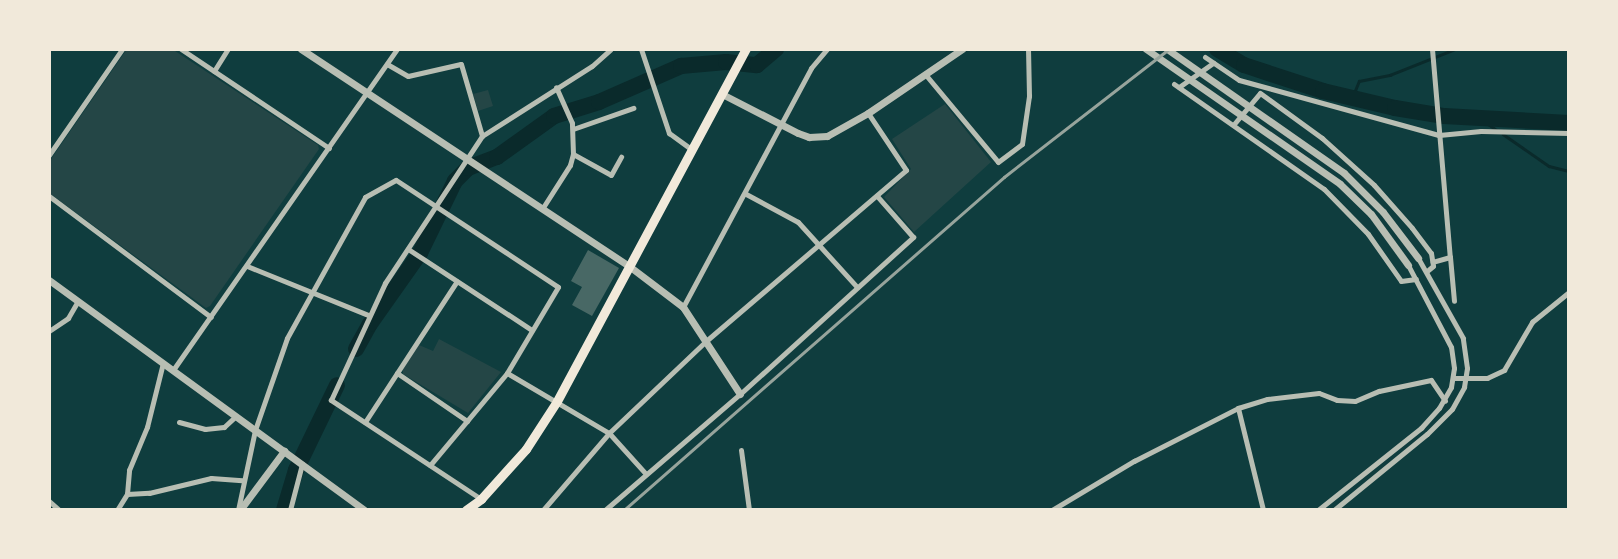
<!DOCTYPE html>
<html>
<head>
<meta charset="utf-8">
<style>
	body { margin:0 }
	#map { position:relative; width:1618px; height:559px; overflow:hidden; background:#0f3d3e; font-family:Manrope,sans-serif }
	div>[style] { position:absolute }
	.green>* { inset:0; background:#244646 }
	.stream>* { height:2.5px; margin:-1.25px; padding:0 1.25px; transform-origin:1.25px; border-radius:1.25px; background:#0a2a2b }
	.river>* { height:16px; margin:-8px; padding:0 8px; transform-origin:8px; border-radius:8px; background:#0a2a2b }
	.building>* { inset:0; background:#486865 }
	.minor>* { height:5px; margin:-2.5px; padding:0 2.5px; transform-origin:2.5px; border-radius:2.5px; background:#b8beb3 }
	.tertiary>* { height:7px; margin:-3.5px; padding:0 3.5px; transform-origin:3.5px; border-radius:3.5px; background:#b8beb3 }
	.primary>* { height:9px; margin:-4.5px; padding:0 4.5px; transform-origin:4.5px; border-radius:4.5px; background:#f1e9da }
	.rail>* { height:2.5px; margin:-1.25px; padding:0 1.25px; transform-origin:1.25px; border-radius:1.25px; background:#97a49c }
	span { translate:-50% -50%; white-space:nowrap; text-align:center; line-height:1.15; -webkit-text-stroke:5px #f1e9da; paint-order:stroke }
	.frame { position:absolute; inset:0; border:51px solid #f1e9da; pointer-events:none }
</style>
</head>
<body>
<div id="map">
	<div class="green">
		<i style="clip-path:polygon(127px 49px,172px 49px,318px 145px,319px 149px,210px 306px,206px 308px,49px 193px,49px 162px)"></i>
		<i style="clip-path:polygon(488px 90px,493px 106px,478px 111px,473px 94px)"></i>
		<i style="clip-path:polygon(945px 104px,991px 162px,914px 232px,884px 197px,911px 169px,892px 139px)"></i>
		<i style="clip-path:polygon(439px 339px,501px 372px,468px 413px,403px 374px,403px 369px,419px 345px,433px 351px)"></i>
	</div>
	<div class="stream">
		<i style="left:1352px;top:98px;width:18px;rotate:-68deg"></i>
		<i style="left:1359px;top:81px;width:32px;rotate:-11deg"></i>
		<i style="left:1390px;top:75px;width:70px;rotate:-21.8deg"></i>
		<i style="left:1481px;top:119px;width:19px;rotate:35deg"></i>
		<i style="left:1503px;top:134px;width:56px;rotate:34.8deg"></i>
		<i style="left:1549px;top:166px;width:21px;rotate:14deg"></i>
	</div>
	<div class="river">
		<i style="left:1217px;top:49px;width:31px;rotate:31deg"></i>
		<i style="left:1244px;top:65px;width:83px;rotate:18.2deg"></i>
		<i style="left:1323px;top:91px;width:74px;rotate:13.3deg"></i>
		<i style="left:1395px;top:108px;width:50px;rotate:9.3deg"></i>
		<i style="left:1444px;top:116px;width:125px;rotate:3.2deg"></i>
		<i style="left:356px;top:349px;width:29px;rotate:-61deg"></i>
		<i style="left:370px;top:324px;width:87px;rotate:-54.8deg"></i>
		<i style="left:420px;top:253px;width:80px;rotate:-64.1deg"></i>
		<i style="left:455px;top:181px;width:18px;rotate:-45deg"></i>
		<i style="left:468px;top:168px;width:31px;rotate:-21deg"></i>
		<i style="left:497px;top:157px;width:70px;rotate:-35.7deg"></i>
		<i style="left:554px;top:116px;width:47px;rotate:-17.3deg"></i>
		<i style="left:599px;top:102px;width:90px;rotate:-23.7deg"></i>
		<i style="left:681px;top:66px;width:45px;rotate:-5.1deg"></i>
		<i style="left:726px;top:62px;width:31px;rotate:6deg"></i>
		<i style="left:757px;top:65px;width:25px;rotate:-40deg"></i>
		<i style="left:284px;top:510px;width:42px;rotate:-73.3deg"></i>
		<i style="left:296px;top:470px;width:94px;rotate:-64.2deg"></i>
	</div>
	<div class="building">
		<i style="clip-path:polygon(588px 250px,619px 268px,592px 316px,572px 305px,582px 287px,571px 281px)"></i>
	</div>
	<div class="minor">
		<i style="left:181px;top:49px;width:178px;rotate:33.8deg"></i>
		<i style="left:641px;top:49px;width:89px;rotate:71.6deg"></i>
		<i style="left:669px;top:133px;width:27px;rotate:36deg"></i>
		<i style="left:1432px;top:49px;width:209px;rotate:85.1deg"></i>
		<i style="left:1450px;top:257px;width:18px;rotate:164deg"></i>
		<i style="left:1205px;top:57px;width:41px;rotate:34.1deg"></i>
		<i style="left:1239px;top:80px;width:207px;rotate:15.4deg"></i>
		<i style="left:1439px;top:135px;width:42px;rotate:-5.4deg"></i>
		<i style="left:1481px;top:131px;width:88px;rotate:1.3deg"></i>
		<i style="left:387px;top:64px;width:24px;rotate:30deg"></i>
		<i style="left:408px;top:76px;width:54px;rotate:-12.8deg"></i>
		<i style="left:461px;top:64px;width:75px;rotate:73.7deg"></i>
		<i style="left:214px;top:71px;width:26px;rotate:-58deg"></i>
		<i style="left:925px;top:74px;width:114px;rotate:50.3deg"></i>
		<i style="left:998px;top:162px;width:30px;rotate:-37deg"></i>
		<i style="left:1022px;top:144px;width:49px;rotate:-81.7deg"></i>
		<i style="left:1029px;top:96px;width:47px;rotate:-91.2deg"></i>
		<i style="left:1174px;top:84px;width:183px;rotate:35deg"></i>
		<i style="left:1324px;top:189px;width:63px;rotate:45.6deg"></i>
		<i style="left:1368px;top:234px;width:57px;rotate:54.9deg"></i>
		<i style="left:1401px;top:281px;width:15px;rotate:-8deg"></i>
		<i style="left:1179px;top:87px;width:42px;rotate:-35.2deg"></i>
		<i style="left:1234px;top:124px;width:40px;rotate:-50deg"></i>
		<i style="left:1260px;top:93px;width:77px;rotate:36deg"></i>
		<i style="left:1322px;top:138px;width:70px;rotate:42.1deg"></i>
		<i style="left:1374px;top:185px;width:57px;rotate:48.5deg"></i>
		<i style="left:1412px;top:228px;width:31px;rotate:53deg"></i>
		<i style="left:1431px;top:253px;width:13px;rotate:81deg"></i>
		<i style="left:1433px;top:266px;width:8px;rotate:140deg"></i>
		<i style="left:573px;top:129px;width:64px;rotate:-19.3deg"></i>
		<i style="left:573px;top:154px;width:43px;rotate:28.9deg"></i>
		<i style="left:611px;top:175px;width:21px;rotate:-61deg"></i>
		<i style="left:49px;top:155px;width:129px;rotate:-55.4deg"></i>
		<i style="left:746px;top:194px;width:59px;rotate:28.3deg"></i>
		<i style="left:798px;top:222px;width:88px;rotate:47.8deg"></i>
		<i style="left:49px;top:196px;width:202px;rotate:36.8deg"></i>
		<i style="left:542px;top:209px;width:52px;rotate:-57.5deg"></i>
		<i style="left:570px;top:165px;width:11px;rotate:-75deg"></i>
		<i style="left:573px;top:154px;width:31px;rotate:-92deg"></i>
		<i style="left:572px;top:123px;width:39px;rotate:-114deg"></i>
		<i style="left:408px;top:249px;width:148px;rotate:33.2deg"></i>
		<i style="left:1450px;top:257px;width:44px;rotate:84.8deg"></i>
		<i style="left:247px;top:266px;width:131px;rotate:22deg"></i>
		<i style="left:683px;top:307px;width:271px;rotate:-61.8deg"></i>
		<i style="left:811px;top:68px;width:25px;rotate:-50deg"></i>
		<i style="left:49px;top:331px;width:23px;rotate:-34deg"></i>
		<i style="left:68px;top:318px;width:20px;rotate:-60deg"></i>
		<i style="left:173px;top:370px;width:391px;rotate:-55.1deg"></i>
		<i style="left:397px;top:373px;width:85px;rotate:34.4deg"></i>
		<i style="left:507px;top:373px;width:118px;rotate:30.5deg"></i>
		<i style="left:609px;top:433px;width:55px;rotate:47.9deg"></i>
		<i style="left:1453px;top:378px;width:34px"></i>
		<i style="left:1487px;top:378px;width:19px;rotate:-25deg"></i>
		<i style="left:1504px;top:370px;width:56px;rotate:-59.7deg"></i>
		<i style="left:1532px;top:322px;width:48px;rotate:-39deg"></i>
		<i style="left:1238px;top:408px;width:105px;rotate:76.2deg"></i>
		<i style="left:179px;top:422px;width:27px;rotate:15deg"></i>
		<i style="left:205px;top:429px;width:19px;rotate:-6deg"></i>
		<i style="left:224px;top:427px;width:16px;rotate:-43deg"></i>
		<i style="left:365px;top:422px;width:168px;rotate:-56.9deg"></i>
		<i style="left:741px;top:450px;width:61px;rotate:82.4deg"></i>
		<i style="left:127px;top:494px;width:22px;rotate:-3deg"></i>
		<i style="left:149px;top:493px;width:64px;rotate:-13.6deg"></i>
		<i style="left:211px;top:478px;width:31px;rotate:4deg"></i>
		<i style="left:481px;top:499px;width:180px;rotate:-146.6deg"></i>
		<i style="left:331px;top:400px;width:129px;rotate:-65.2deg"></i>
		<i style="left:385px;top:283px;width:176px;rotate:-56.6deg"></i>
		<i style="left:482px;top:136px;width:130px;rotate:-32.5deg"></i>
		<i style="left:592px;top:66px;width:25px;rotate:-42deg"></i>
		<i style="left:49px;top:501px;width:13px;rotate:42deg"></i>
		<i style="left:117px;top:510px;width:19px;rotate:-58deg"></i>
		<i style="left:127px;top:494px;width:24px;rotate:-85deg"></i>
		<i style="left:129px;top:470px;width:47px;rotate:-67.3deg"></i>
		<i style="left:147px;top:427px;width:66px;rotate:-76deg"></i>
		<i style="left:238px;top:510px;width:82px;rotate:-78deg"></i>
		<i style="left:255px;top:430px;width:97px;rotate:-70.8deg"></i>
		<i style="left:287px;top:338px;width:161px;rotate:-61deg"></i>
		<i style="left:365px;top:197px;width:35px;rotate:-29deg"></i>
		<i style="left:396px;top:180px;width:194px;rotate:33.4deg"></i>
		<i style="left:558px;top:287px;width:100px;rotate:120.7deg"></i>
		<i style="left:507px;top:373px;width:120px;rotate:129.9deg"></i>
		<i style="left:290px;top:510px;width:48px;rotate:-75.4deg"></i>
		<i style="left:543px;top:510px;width:101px;rotate:-49.4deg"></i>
		<i style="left:609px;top:433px;width:134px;rotate:-43.5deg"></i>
		<i style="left:706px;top:341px;width:263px;rotate:-40.5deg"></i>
		<i style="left:906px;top:170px;width:69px;rotate:-123.7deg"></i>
		<i style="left:605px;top:510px;width:178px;rotate:-40.7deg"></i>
		<i style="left:740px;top:394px;width:234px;rotate:-42.2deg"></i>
		<i style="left:913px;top:237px;width:55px;rotate:-131.3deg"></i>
		<i style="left:1052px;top:510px;width:96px;rotate:-30.9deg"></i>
		<i style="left:1134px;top:461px;width:117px;rotate:-27deg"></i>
		<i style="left:1238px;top:408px;width:30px;rotate:-17deg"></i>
		<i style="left:1267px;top:399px;width:52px;rotate:-6.6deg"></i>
		<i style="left:1319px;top:393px;width:19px;rotate:21deg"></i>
		<i style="left:1337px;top:400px;width:18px;rotate:3deg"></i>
		<i style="left:1355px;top:401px;width:26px;rotate:-23deg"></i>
		<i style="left:1379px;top:391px;width:53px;rotate:-11.9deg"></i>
		<i style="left:1431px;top:380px;width:25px;rotate:56deg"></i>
		<i style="left:1318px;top:510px;width:132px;rotate:-38.5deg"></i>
		<i style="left:1421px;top:428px;width:27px;rotate:-48deg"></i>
		<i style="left:1439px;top:408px;width:24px;rotate:-60deg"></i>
		<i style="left:1451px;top:387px;width:19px;rotate:-81deg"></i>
		<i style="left:1454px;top:368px;width:21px;rotate:-98deg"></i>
		<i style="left:1451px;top:347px;width:93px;rotate:-117.7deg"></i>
		<i style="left:1334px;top:510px;width:120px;rotate:-39.3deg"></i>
		<i style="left:1427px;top:434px;width:35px;rotate:-45deg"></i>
		<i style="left:1452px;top:409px;width:25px;rotate:-61deg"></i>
		<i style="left:1464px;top:387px;width:19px;rotate:-81deg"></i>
		<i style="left:1467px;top:368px;width:30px;rotate:-98deg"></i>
		<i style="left:1463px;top:338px;width:92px;rotate:-119.4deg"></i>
	</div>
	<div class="tertiary">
		<i style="left:301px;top:49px;width:393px;rotate:33.5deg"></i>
		<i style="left:629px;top:266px;width:68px;rotate:37.2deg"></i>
		<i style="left:683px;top:307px;width:104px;rotate:56.8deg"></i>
		<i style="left:1146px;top:49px;width:236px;rotate:34.8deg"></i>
		<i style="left:1340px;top:184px;width:43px;rotate:44.1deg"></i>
		<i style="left:1371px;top:214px;width:63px;rotate:54deg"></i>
		<i style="left:1167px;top:49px;width:216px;rotate:35deg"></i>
		<i style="left:1344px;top:173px;width:55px;rotate:45deg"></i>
		<i style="left:1383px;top:212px;width:58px;rotate:52.7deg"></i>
		<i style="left:722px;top:94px;width:85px;rotate:27.2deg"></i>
		<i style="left:798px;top:133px;width:12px;rotate:20deg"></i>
		<i style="left:809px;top:137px;width:18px;rotate:-3deg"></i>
		<i style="left:827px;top:136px;width:47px;rotate:-29.3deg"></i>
		<i style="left:868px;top:113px;width:114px;rotate:-34.2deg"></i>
		<i style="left:49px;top:280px;width:390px;rotate:36.1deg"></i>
		<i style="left:240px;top:510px;width:74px;rotate:-53.3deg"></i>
	</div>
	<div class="primary">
		<i style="left:466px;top:510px;width:19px;rotate:-36deg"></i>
		<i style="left:481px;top:499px;width:67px;rotate:-48deg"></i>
		<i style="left:526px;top:449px;width:57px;rotate:-57.1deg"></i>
		<i style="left:557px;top:401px;width:400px;rotate:-61.8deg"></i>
	</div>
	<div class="rail">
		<i style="left:624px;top:510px;width:505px;rotate:-41.23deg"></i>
		<i style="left:1004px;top:177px;width:209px;rotate:-37.8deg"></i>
	</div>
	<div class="frame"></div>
</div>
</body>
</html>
